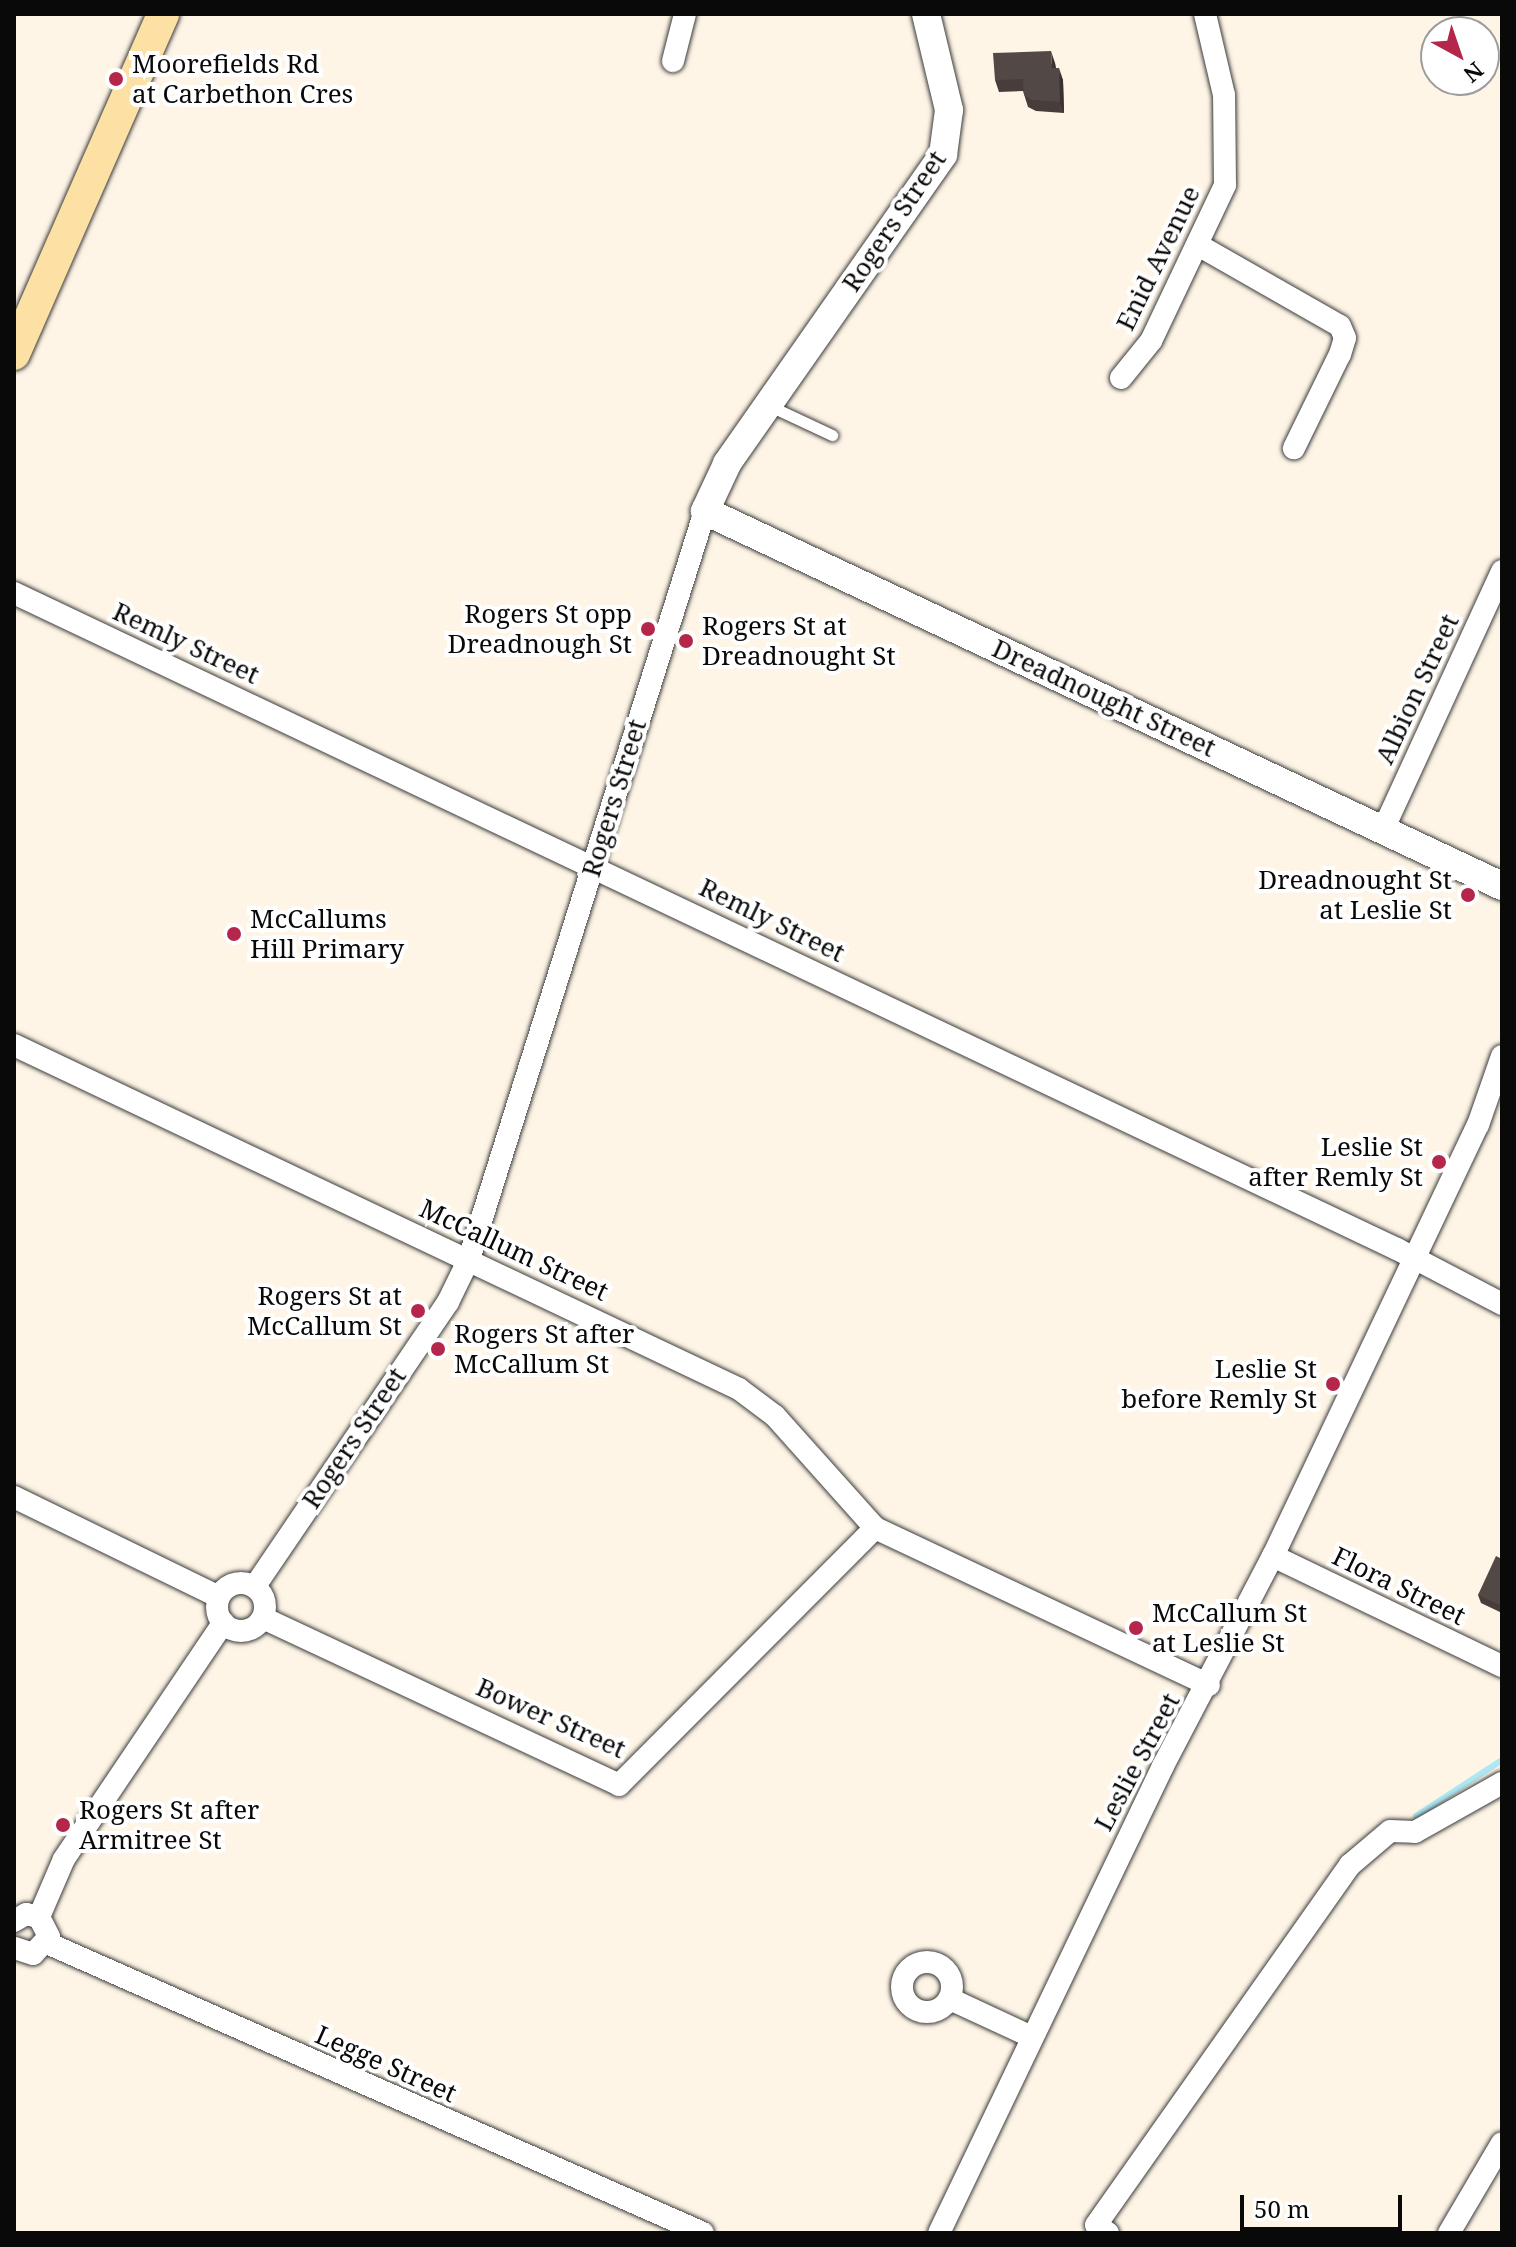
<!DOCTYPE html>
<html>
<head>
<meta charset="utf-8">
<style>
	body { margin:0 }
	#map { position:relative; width:1516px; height:2247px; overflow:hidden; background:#fef5e6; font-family:"Noto Serif",serif }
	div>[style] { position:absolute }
	.stream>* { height:6px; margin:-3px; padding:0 3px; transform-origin:3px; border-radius:3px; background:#ade8f4 }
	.roads { filter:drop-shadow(0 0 2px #3c3c3c) drop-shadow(0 0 2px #3c3c3c) }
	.service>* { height:11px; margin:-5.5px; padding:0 5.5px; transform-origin:5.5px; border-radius:5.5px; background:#fff }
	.minor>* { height:22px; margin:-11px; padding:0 11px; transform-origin:11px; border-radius:11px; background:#fff }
	.minor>.ring { margin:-11px; padding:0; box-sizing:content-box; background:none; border:22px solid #fff; border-radius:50% }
	.tertiary>* { height:28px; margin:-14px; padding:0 14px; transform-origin:14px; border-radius:14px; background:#fff }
	.secondary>* { height:32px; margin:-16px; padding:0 16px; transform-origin:16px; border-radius:16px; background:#fde0a3 }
	.wall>* { inset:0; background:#473e3c }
	.shaded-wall>* { inset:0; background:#393231 }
	.building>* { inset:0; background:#524846 }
	.dots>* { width:22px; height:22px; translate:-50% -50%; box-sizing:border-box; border:4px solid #fff; border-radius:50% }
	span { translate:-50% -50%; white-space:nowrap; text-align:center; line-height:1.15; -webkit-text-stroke:8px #fff; paint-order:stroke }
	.poi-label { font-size:26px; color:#090909 }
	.left { translate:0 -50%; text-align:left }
	.right { translate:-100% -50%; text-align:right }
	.street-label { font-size:26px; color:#090909 }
	.frame { position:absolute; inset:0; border:16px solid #090909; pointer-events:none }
	.north { position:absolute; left:1420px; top:16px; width:80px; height:80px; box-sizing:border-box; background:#fff; border:2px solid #9d9d9d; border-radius:50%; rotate:140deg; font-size:22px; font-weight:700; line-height:32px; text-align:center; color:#090909 }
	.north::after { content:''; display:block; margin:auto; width:28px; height:36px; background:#b4274b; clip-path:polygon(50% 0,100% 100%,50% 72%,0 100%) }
	.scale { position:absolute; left:1240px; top:2195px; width:162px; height:36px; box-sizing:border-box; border:4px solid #090909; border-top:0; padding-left:10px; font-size:24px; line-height:28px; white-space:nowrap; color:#090909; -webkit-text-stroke:6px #fff; paint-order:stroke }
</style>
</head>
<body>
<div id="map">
	<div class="stream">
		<i style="left:1416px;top:1816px;width:103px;rotate:-33.1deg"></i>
	</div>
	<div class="roads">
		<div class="service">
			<i style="left:768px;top:405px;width:71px;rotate:25.1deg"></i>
		</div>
		<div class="minor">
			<i style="left:673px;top:61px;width:49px;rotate:-75.7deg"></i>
			<i style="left:1198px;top:245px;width:163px;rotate:29.7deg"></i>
			<i style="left:1340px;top:326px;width:13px;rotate:67deg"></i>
			<i style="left:1345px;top:338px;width:17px;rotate:107deg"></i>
			<i style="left:1340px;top:354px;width:105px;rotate:116.1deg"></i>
			<i style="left:1121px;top:378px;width:48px;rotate:-51deg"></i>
			<i style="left:1151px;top:341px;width:173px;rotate:-64.6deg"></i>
			<i style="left:1225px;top:185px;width:90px;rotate:-90.6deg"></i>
			<i style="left:1224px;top:95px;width:83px;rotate:-103.2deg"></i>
			<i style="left:14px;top:593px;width:1531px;rotate:25.38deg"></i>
			<i style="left:1397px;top:1249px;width:119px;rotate:27.6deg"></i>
			<i style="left:1383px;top:830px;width:285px;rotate:-65.3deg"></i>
			<i style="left:14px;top:1045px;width:802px;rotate:25.38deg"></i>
			<i style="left:739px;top:1389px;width:45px;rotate:36.9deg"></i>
			<i style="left:775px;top:1416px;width:150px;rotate:48.2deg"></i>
			<i style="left:875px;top:1528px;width:369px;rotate:25.2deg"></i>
			<i style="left:14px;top:1497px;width:228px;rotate:26deg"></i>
			<i style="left:1273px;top:1556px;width:254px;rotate:25.7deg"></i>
			<i class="ring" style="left:217px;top:1583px;width:26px;height:26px"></i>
			<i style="left:255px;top:1586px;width:343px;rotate:-55.8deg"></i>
			<i style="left:448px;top:1302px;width:48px;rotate:-64deg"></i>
			<i style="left:469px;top:1259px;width:784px;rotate:-72.49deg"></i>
			<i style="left:263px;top:1618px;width:393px;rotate:25.1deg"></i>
			<i style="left:619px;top:1785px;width:363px;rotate:-45.1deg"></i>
			<i style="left:39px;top:1917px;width:63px;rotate:-66.7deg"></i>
			<i style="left:64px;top:1859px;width:285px;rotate:-56deg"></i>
			<i style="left:14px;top:1921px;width:14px;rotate:-30deg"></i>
			<i style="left:26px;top:1914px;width:13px;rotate:13deg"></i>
			<i style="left:39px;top:1917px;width:22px;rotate:63deg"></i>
			<i style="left:49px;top:1937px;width:23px;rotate:133deg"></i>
			<i style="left:33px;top:1954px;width:20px;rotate:-162deg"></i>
			<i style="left:47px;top:1943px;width:717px;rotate:23.85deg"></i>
			<i class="ring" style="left:902px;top:1962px;width:28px;height:28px"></i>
			<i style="left:950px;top:1999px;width:90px;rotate:24.9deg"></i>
			<i style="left:939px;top:2233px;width:518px;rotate:-64.37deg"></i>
			<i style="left:1163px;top:1766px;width:237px;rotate:-62.4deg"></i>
			<i style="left:1273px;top:1556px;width:477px;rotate:-64.6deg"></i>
			<i style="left:1478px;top:1125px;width:73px;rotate:-70.8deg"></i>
			<i style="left:1108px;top:2233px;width:14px;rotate:-146deg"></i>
			<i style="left:1096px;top:2225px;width:441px;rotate:-54.8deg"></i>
			<i style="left:1350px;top:1865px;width:52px;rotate:-40.4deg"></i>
			<i style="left:1390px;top:1831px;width:25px;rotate:2deg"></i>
			<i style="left:1415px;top:1832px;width:100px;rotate:-29.4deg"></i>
			<i style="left:1449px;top:2233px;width:104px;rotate:-59.5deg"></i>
		</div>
		<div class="tertiary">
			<i style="left:926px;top:14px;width:99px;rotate:76.5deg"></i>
			<i style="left:949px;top:110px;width:45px;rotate:97.6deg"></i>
			<i style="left:943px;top:155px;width:377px;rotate:125deg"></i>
			<i style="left:727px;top:464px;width:52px;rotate:115.1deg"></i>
			<i style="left:705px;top:511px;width:881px;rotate:25.2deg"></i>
		</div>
		<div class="secondary">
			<i style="left:14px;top:354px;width:371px;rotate:-66.3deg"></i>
		</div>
	</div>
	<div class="wall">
		<i style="clip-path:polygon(1055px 63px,1056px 68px,1063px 80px,1064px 113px,1036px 111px,1028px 107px,1023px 91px,999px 92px,995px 80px)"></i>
		<i style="clip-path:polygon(1502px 1559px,1502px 1613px,1481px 1603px,1478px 1595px)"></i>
	</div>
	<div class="shaded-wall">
		<i style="clip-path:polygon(1051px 51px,1055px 63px,1057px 80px,1052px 68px)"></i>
		<i style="clip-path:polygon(1059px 68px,1063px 80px,1064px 113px,1060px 102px)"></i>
	</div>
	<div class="building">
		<i style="clip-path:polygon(1051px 51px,1052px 68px,1059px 68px,1060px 102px,1032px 100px,1024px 95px,1023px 79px,995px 80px,993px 53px)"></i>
		<i style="clip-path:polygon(1496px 1556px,1502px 1559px,1502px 1606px,1478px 1595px)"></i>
	</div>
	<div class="dots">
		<i style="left:116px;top:79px;background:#b4274b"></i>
		<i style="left:648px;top:629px;background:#b4274b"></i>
		<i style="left:686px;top:641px;background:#b4274b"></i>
		<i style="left:1468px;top:895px;background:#b4274b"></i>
		<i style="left:234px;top:934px;background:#b4274b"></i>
		<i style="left:1439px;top:1162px;background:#b4274b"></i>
		<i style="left:418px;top:1311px;background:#b4274b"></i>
		<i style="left:438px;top:1349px;background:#b4274b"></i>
		<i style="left:1333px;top:1384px;background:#b4274b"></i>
		<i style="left:1136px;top:1628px;background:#b4274b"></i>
		<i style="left:63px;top:1825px;background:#b4274b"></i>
	</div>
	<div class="poi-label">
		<span class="left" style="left:132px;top:79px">Moorefields Rd<br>at Carbethon Cres</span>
		<span class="right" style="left:632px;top:629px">Rogers St opp<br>Dreadnough St</span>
		<span class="left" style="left:702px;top:641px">Rogers St at<br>Dreadnought St</span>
		<span class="right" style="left:1452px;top:895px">Dreadnought St<br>at Leslie St</span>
		<span class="left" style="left:250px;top:934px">McCallums<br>Hill Primary</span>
		<span class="right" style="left:1423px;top:1162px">Leslie St<br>after Remly St</span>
		<span class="right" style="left:402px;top:1311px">Rogers St at<br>McCallum St</span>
		<span class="left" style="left:454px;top:1349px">Rogers St after<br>McCallum St</span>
		<span class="right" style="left:1317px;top:1384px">Leslie St<br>before Remly St</span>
		<span class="left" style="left:1152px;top:1628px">McCallum St<br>at Leslie St</span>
		<span class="left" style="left:79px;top:1825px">Rogers St after<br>Armitree St</span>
	</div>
	<div class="street-label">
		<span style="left:894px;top:221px;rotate:-56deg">Rogers Street</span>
		<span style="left:1158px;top:258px;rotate:-64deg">Enid Avenue</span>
		<span style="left:186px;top:643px;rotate:25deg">Remly Street</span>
		<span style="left:1417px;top:689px;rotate:-65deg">Albion Street</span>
		<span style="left:1104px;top:698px;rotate:25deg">Dreadnought Street</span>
		<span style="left:614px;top:798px;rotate:-73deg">Rogers Street</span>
		<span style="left:772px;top:920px;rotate:26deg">Remly Street</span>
		<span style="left:514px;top:1250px;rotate:25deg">McCallum Street</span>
		<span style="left:354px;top:1438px;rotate:-56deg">Rogers Street</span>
		<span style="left:1399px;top:1586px;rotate:26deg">Flora Street</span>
		<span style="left:551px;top:1718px;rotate:24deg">Bower Street</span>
		<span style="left:1137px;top:1762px;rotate:-62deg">Leslie Street</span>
		<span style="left:386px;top:2064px;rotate:24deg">Legge Street</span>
	</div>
	<div class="frame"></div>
	<div class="north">N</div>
	<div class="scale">50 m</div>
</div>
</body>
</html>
